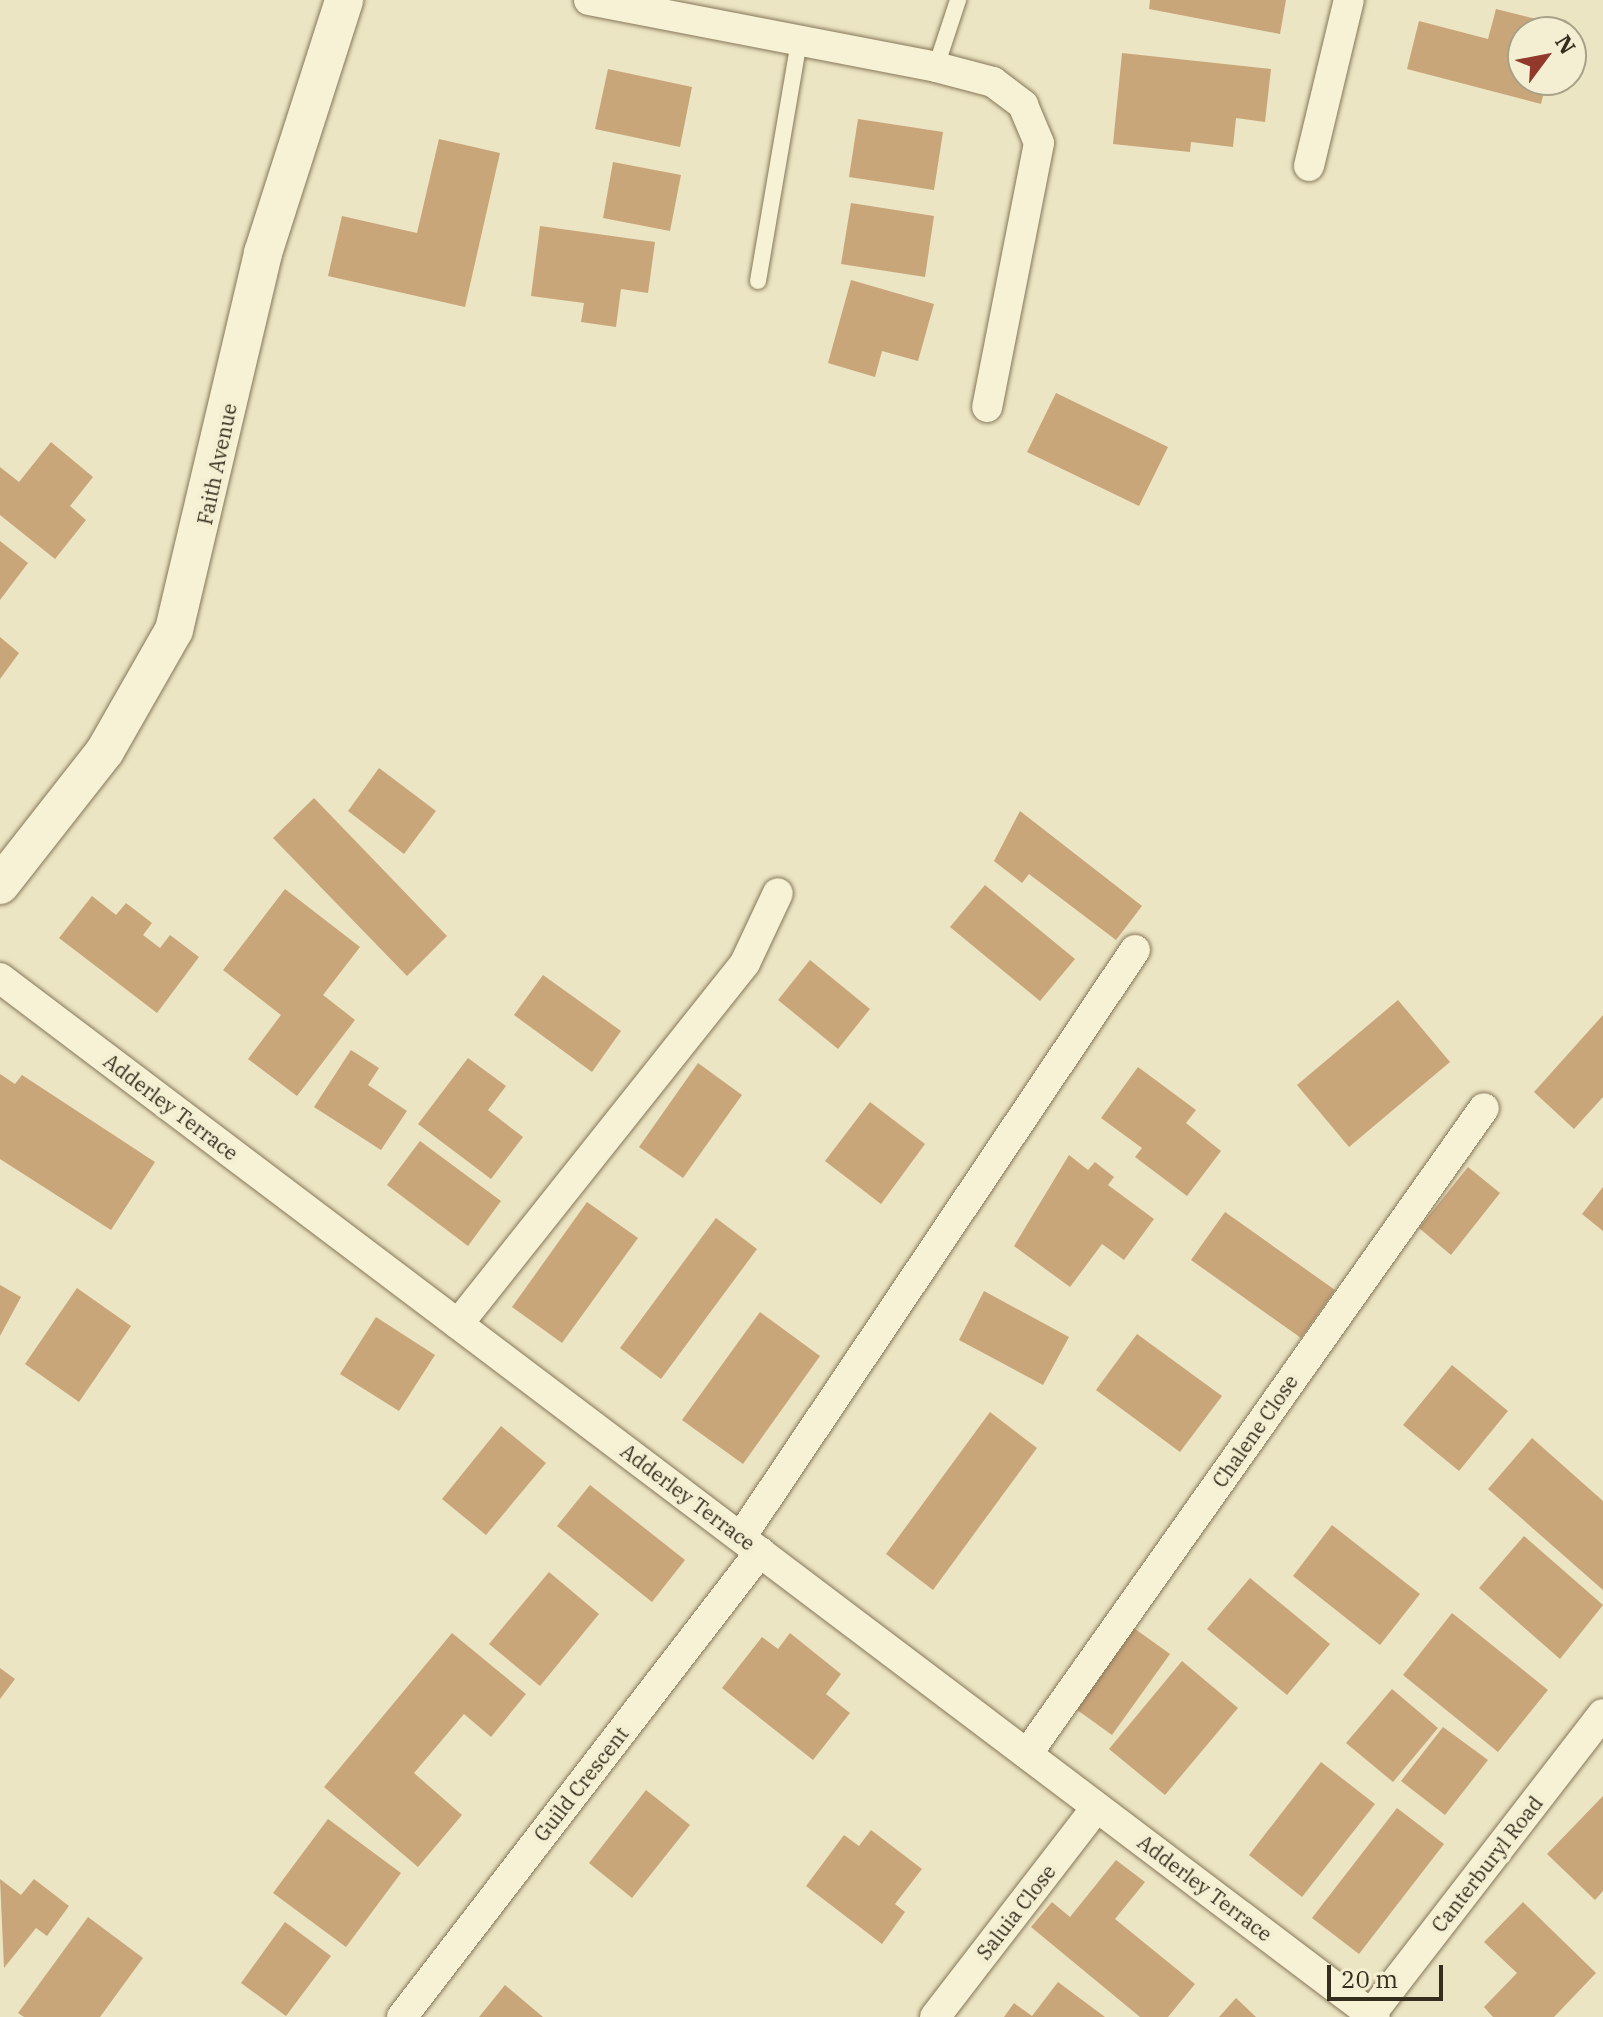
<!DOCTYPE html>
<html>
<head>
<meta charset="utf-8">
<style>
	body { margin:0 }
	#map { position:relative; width:1603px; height:2017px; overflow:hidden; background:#ece5c3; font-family:"IBM Plex Serif",serif }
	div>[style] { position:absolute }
	.building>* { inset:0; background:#c9a57a }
	.roads { filter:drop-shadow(0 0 2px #86775a) drop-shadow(0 0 2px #86775a) }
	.service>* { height:16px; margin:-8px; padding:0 8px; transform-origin:8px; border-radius:8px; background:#f7f2d5 }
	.minor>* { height:30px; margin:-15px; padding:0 15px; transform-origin:15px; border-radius:15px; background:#f7f2d5 }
	.tertiary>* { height:38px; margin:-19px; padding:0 19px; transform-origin:19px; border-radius:19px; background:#f7f2d5 }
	span { translate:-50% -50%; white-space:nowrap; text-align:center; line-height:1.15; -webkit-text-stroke:8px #f4efd2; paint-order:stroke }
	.street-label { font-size:20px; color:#362d1e }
	.north { position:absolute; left:1507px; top:16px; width:80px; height:80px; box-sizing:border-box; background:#f4efd2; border:2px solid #a8a18a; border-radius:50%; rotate:58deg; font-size:22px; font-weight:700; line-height:32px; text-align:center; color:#362d1e }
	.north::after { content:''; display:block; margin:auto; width:28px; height:36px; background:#92392c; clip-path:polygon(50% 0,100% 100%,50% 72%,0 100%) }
	.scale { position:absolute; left:1327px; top:1965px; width:116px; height:36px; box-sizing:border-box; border:4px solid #362d1e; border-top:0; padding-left:10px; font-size:24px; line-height:28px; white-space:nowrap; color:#362d1e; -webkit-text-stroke:6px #f4efd2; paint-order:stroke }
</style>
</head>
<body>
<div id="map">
	<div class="building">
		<i style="clip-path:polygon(1150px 0,1286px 0,1280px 34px,1149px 9px)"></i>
		<i style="clip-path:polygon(1496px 9px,1561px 25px,1559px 32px,1523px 32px,1523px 80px,1547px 80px,1541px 104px,1407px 69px,1419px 21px,1488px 39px)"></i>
		<i style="clip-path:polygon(1122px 53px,1271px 69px,1265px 122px,1236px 118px,1233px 147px,1191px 142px,1190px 152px,1113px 144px)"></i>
		<i style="clip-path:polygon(608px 69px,692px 87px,680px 147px,595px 129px)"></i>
		<i style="clip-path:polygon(858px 119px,943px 132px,934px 190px,849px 177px)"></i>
		<i style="clip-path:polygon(439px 139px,500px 153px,465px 307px,328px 276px,342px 216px,417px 233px)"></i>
		<i style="clip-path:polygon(613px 162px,681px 175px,670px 231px,603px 218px)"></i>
		<i style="clip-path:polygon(851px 203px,934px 216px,925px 277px,841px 264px)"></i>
		<i style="clip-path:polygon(540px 226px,655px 242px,648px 293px,621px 289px,616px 327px,581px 322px,584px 303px,531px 296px)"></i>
		<i style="clip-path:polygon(851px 280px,934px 304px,918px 361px,882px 351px,875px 377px,828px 363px)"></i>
		<i style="clip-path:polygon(1056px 393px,1168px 447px,1139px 506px,1027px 452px)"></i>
		<i style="clip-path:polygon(51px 442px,93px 477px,70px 506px,86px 520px,55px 559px,0 515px,0 467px,19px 482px)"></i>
		<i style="clip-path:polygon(0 541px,28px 563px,0 600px)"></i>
		<i style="clip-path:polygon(0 637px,19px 653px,0 679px)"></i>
		<i style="clip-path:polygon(379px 768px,436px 811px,404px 854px,348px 811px)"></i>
		<i style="clip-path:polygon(314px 798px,447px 936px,407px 976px,273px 838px)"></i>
		<i style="clip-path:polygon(1020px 811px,1142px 906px,1116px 940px,1029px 874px,1022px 883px,994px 861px)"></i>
		<i style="clip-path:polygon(985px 885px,1075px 959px,1040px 1001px,950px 927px)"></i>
		<i style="clip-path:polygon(285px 889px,360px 947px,323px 995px,355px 1020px,297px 1096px,248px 1059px,281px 1015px,223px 970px)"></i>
		<i style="clip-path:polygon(92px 896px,116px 915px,126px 903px,152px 923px,143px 935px,160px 948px,170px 935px,199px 957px,157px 1013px,59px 938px)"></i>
		<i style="clip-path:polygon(810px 960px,870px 1009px,838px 1049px,778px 1000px)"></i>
		<i style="clip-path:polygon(543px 975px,621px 1031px,592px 1072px,514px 1015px)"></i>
		<i style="clip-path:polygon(1398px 1000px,1450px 1062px,1349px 1147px,1297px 1085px)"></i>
		<i style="clip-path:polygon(1603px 1015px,1603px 1097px,1574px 1129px,1534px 1092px)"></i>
		<i style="clip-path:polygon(351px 1050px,379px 1068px,368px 1085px,407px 1111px,381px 1150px,314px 1107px)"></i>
		<i style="clip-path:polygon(468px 1058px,506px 1086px,488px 1110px,523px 1137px,491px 1179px,418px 1124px)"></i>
		<i style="clip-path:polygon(698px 1063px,742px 1095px,683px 1178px,639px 1147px)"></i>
		<i style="clip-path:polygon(1138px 1067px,1196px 1110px,1186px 1123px,1221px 1151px,1187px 1196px,1135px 1157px,1142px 1148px,1101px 1118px)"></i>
		<i style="clip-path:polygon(0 1074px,15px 1084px,22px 1075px,155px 1162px,111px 1230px,0 1159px)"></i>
		<i style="clip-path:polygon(870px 1102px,925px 1144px,881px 1204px,825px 1161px)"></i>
		<i style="clip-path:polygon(420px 1141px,501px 1201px,468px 1246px,387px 1185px)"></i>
		<i style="clip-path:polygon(1069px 1155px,1088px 1170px,1095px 1162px,1114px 1177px,1108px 1185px,1154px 1219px,1124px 1260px,1102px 1244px,1070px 1287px,1014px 1246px)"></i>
		<i style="clip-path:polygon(1468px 1167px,1500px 1193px,1451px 1255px,1419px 1228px)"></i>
		<i style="clip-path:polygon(1603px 1187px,1603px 1231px,1582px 1214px)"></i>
		<i style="clip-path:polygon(587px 1202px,638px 1238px,562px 1343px,512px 1307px)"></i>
		<i style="clip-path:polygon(1225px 1212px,1335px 1290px,1301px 1338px,1191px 1260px)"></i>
		<i style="clip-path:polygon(716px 1218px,757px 1249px,661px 1379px,620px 1348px)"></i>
		<i style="clip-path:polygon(0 1285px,21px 1297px,0 1336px)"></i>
		<i style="clip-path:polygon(77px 1288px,131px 1326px,79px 1402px,25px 1364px)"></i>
		<i style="clip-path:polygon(984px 1291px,1069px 1337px,1043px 1385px,959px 1340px)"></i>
		<i style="clip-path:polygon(760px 1312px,820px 1356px,743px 1464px,682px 1420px)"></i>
		<i style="clip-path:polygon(376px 1317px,435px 1355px,399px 1411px,340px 1374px)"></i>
		<i style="clip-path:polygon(1137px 1334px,1222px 1396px,1180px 1452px,1096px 1390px)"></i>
		<i style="clip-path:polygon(1452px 1365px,1508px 1411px,1459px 1471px,1403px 1425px)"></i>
		<i style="clip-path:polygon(990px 1412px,1037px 1448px,933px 1590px,886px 1554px)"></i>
		<i style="clip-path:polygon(501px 1426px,546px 1463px,486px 1535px,442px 1499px)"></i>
		<i style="clip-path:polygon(1532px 1438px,1603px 1501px,1603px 1590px,1488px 1489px)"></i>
		<i style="clip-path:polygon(590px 1485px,685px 1560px,652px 1602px,557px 1526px)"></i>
		<i style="clip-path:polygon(1332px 1525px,1420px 1594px,1380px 1645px,1293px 1576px)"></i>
		<i style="clip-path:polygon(1524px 1536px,1603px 1605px,1560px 1659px,1479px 1588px)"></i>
		<i style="clip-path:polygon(549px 1572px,599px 1614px,540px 1686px,489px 1644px)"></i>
		<i style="clip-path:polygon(1250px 1578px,1330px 1644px,1287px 1695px,1207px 1629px)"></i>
		<i style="clip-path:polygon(1452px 1613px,1548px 1690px,1498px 1752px,1403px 1675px)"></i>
		<i style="clip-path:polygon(1131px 1626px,1170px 1654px,1112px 1735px,1073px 1707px)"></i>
		<i style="clip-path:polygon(452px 1633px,526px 1694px,491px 1737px,464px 1714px,414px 1773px,462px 1815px,418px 1867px,324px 1787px)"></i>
		<i style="clip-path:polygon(790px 1633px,841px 1674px,826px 1694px,850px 1713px,813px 1760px,722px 1688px,762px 1637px,778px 1649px)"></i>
		<i style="clip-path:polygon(1182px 1661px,1238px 1708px,1165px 1795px,1109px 1749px)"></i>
		<i style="clip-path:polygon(0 1668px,15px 1679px,0 1699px)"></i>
		<i style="clip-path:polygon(1392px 1689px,1438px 1728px,1393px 1782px,1346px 1743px)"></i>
		<i style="clip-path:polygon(1443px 1727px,1488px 1760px,1445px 1815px,1401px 1781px)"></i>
		<i style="clip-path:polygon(1321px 1762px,1375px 1804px,1302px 1897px,1249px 1855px)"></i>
		<i style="clip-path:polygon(646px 1790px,690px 1825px,632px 1898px,589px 1863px)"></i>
		<i style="clip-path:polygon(1603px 1796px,1603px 1891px,1595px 1900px,1547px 1854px)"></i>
		<i style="clip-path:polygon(1397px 1808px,1444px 1844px,1359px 1954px,1312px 1918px)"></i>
		<i style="clip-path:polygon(328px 1819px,401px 1873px,346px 1947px,273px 1893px)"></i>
		<i style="clip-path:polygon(871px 1830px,922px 1869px,895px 1904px,905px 1912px,882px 1944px,806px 1886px,844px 1835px,859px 1846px)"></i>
		<i style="clip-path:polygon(1116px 1860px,1145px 1882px,1115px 1919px,1195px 1984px,1168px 2017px,1140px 2017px,1031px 1927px,1052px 1902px,1070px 1917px)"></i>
		<i style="clip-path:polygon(0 1879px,21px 1895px,34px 1879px,69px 1906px,47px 1936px,36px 1928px,4px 1968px)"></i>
		<i style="clip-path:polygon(1523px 1902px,1596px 1973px,1554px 2017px,1493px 2017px,1484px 2007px,1517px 1973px,1484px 1942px)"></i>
		<i style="clip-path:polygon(88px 1917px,143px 1958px,100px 2017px,24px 2017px,18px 2013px)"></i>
		<i style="clip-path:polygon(285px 1922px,331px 1956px,286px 2016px,241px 1983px)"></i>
		<i style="clip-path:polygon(1058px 1982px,1105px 2017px,1004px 2017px,1014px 2003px,1032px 2016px)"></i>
		<i style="clip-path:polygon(505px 1985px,543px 2017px,479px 2017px)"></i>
		<i style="clip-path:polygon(1236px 1998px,1256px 2017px,1219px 2017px)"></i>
	</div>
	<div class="roads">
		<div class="service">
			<i style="left:936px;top:67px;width:71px;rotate:-71.8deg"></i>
			<i style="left:758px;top:281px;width:243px;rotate:-80.3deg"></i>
		</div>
		<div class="minor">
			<i style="left:589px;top:0;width:353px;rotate:10.9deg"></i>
			<i style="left:936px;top:67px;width:59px;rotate:14.7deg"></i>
			<i style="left:993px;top:82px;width:38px;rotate:37deg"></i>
			<i style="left:1023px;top:105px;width:41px;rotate:67.2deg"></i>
			<i style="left:1039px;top:143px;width:269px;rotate:101.1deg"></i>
			<i style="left:1309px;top:166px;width:171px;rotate:-76.5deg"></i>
			<i style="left:0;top:978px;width:1723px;rotate:37.08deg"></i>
			<i style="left:458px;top:1324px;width:461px;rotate:-51.5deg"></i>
			<i style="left:745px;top:963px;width:77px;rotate:-64.8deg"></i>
			<i style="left:741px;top:1537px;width:707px;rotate:-56.13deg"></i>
			<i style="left:1027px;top:1754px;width:791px;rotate:-54.72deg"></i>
			<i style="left:1371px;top:2014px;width:379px;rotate:-52.3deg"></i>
			<i style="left:402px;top:2017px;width:587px;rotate:-52.41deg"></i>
			<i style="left:935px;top:2017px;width:265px;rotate:-52.4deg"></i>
		</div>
		<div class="tertiary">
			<i style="left:0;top:885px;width:170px;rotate:-51.9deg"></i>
			<i style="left:105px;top:751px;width:139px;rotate:-60.3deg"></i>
			<i style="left:174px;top:630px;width:387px;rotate:-76.7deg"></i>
			<i style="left:263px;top:253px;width:266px;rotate:-72.2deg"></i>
		</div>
	</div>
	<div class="street-label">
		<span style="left:217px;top:464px;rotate:-78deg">Faith Avenue</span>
		<span style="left:171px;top:1107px;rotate:37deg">Adderley Terrace</span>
		<span style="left:1255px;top:1431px;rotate:-55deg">Chalene Close</span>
		<span style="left:688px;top:1497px;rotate:37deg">Adderley Terrace</span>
		<span style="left:581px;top:1784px;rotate:-52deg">Guild Crescent</span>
		<span style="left:1487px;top:1864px;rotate:-52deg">Canterburyl Road</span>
		<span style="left:1205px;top:1888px;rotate:37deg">Adderley Terrace</span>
		<span style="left:1016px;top:1912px;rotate:-52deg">Saluia Close</span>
	</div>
	<div class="north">N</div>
	<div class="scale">20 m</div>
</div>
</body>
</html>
